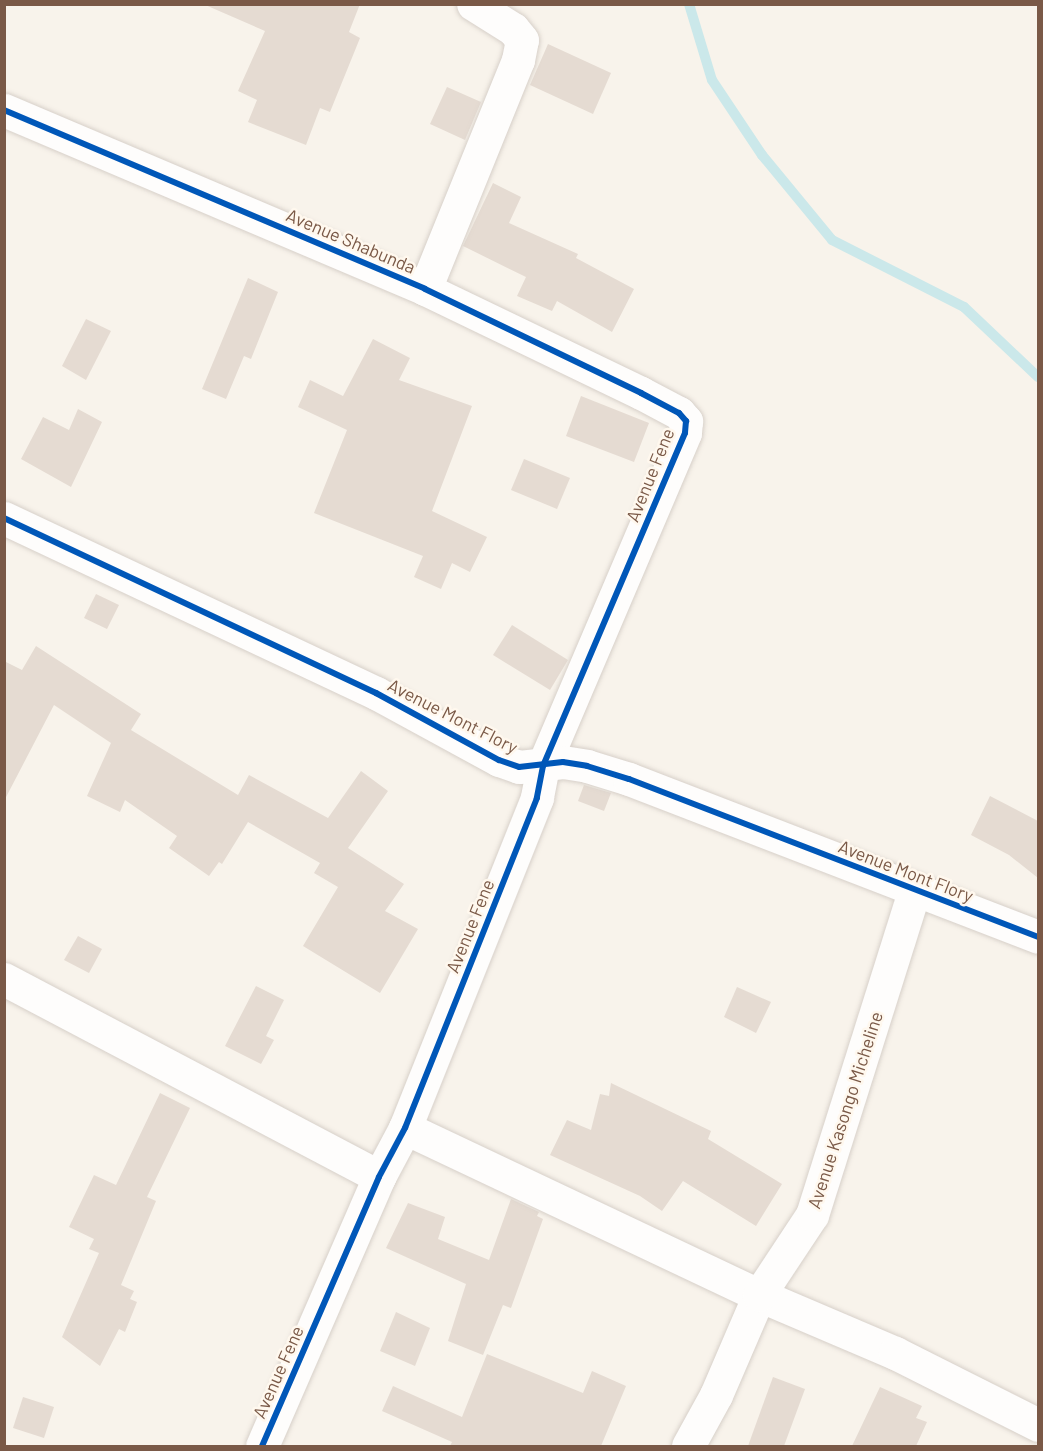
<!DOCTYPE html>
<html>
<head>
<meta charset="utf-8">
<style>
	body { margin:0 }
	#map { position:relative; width:1043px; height:1451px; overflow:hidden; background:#f8f3eb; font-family:Barlow,sans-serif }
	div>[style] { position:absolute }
	.stream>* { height:10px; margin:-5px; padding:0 5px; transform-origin:5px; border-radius:5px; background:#cbe8ea }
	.building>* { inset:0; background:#e5dbd2 }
	.roads { filter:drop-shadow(0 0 2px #d7d0c9) drop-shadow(0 0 2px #d7d0c9) }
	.street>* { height:33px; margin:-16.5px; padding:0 16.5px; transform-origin:16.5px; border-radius:16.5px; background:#fefdfc }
	.cycleway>* { height:6px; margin:-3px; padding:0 3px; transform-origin:3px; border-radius:3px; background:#0057b8 }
	span { translate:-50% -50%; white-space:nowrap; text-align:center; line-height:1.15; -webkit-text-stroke:5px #fff8ee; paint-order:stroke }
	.street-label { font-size:18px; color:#7a5947 }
	.frame { position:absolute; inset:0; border:6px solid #7a5947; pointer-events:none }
</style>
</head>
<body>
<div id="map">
	<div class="stream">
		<i style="left:689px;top:4px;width:79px;rotate:73.2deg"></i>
		<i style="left:712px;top:80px;width:90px;rotate:56.3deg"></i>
		<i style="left:762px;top:155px;width:110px;rotate:50.5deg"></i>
		<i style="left:832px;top:240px;width:148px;rotate:26.9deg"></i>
		<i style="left:964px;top:307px;width:102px;rotate:43.4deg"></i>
	</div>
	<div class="building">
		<i style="clip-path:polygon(203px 4px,360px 4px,349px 32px,360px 38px,330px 112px,320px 108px,306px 145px,248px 122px,257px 100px,238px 91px,265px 31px)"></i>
		<i style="clip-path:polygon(548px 44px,611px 73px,593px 114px,530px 85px)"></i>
		<i style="clip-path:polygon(447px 87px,481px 102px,465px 140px,430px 124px)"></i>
		<i style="clip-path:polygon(493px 183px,521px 197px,509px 223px,578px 254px,576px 258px,634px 289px,612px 332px,557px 301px,552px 311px,517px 296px,526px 277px,463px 246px)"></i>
		<i style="clip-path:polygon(248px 278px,278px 292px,251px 359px,244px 356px,226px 399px,202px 389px)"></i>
		<i style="clip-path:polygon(86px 319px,111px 331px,86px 380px,62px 366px)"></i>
		<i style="clip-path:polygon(373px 339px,410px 358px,399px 380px,472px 406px,432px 511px,487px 537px,470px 572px,452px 563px,441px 589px,414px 577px,423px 556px,314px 513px,347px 430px,298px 407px,310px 380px,343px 396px)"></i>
		<i style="clip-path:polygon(581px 396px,649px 423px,634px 462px,566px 436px)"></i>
		<i style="clip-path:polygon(78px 409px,102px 422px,71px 487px,21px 459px,43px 417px,69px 430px)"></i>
		<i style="clip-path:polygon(524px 459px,570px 478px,557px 509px,511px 490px)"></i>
		<i style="clip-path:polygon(96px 594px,119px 605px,107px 629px,84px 618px)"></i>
		<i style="clip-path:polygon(512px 625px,568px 660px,550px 690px,493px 655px)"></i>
		<i style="clip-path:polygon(36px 646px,141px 714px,131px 730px,238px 795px,249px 775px,328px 818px,361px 771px,388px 791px,348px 848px,404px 884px,385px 911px,418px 929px,380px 993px,303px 946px,338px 887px,314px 873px,320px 863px,248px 822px,222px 864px,219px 862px,209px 876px,169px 848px,177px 836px,125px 800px,120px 812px,87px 796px,111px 743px,54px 705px,4px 801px,4px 661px,22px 670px)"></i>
		<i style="clip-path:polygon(584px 785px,611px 793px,604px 811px,578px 801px)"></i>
		<i style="clip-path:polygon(990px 796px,1038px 821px,1038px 878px,1009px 855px,971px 835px)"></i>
		<i style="clip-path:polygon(78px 936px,102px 949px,89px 973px,64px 960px)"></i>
		<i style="clip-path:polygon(256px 986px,284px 1000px,266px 1036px,274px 1040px,261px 1064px,225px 1046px)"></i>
		<i style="clip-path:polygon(737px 987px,771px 1002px,756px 1033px,724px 1017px)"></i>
		<i style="clip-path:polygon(611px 1083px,711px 1131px,708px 1139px,782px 1184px,756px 1226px,683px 1181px,662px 1211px,640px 1196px,550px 1155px,567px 1120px,591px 1130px,600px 1094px,609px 1096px)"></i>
		<i style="clip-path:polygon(160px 1093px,190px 1108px,147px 1197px,156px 1201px,121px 1285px,134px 1291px,130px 1299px,137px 1302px,125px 1332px,119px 1329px,100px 1366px,62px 1337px,99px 1253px,89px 1249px,94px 1239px,69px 1227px,94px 1175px,116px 1185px)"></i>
		<i style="clip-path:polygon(511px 1199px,539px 1212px,537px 1216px,543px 1219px,511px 1308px,503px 1305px,483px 1355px,448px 1341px,466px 1284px,386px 1248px,408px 1203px,445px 1217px,438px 1239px,489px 1260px)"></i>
		<i style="clip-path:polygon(396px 1312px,430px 1328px,415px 1366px,380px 1351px)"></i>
		<i style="clip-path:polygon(487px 1354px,583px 1393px,592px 1371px,626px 1386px,601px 1446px,450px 1446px,452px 1442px,382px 1411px,393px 1386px,462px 1417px)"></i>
		<i style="clip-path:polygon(773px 1377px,805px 1389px,784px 1446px,748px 1446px)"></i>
		<i style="clip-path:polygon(880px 1387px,922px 1406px,916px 1418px,927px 1422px,916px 1446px,852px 1446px)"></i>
		<i style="clip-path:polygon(23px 1397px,54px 1407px,44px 1438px,13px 1428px)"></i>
	</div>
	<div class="roads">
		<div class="street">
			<i style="left:4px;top:110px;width:457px;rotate:23deg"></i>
			<i style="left:425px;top:289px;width:240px;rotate:25.7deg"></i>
			<i style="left:641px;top:393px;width:43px;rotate:27.8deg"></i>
			<i style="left:679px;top:413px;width:11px;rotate:49deg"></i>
			<i style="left:686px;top:421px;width:12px;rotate:95deg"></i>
			<i style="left:685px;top:433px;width:362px;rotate:113.1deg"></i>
			<i style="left:543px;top:766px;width:33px;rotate:101deg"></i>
			<i style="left:537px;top:798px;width:355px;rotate:111.8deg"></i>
			<i style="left:405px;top:1128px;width:55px;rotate:118deg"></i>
			<i style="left:379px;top:1177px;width:293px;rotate:113.5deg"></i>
			<i style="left:425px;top:289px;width:247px;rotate:-67.9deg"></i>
			<i style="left:518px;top:60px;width:20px;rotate:-79deg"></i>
			<i style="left:522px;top:40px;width:14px;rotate:-129deg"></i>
			<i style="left:513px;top:29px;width:47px;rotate:-148deg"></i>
			<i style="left:4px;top:518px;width:411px;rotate:25.2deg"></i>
			<i style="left:376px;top:693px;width:140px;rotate:28.6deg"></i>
			<i style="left:499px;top:760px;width:21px;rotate:19deg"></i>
			<i style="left:519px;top:767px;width:44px;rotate:-6.5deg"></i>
			<i style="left:563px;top:762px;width:24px;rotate:9deg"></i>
			<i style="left:587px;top:766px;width:44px;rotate:17.2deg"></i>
			<i style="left:629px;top:779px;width:438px;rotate:21.1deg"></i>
			<i style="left:4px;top:979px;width:424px;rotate:27.8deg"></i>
			<i style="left:405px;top:1128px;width:391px;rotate:25.3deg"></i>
			<i style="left:759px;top:1295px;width:148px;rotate:23.1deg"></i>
			<i style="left:895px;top:1353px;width:160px;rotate:26.7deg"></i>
			<i style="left:688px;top:1446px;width:58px;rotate:-61.2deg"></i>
			<i style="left:716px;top:1395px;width:109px;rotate:-66.7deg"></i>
			<i style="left:759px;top:1295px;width:96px;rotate:-56.5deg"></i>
			<i style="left:812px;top:1215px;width:340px;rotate:-72.5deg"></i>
		</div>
	</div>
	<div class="cycleway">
		<i style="left:4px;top:110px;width:457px;rotate:23deg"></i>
		<i style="left:425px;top:289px;width:240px;rotate:25.7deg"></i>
		<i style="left:641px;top:393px;width:43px;rotate:27.8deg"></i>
		<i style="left:679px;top:413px;width:11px;rotate:49deg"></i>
		<i style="left:686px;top:421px;width:12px;rotate:95deg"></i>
		<i style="left:685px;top:433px;width:362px;rotate:113.1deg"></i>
		<i style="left:543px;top:766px;width:33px;rotate:101deg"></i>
		<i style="left:537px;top:798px;width:355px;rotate:111.8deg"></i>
		<i style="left:405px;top:1128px;width:55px;rotate:118deg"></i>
		<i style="left:379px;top:1177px;width:293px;rotate:113.5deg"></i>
		<i style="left:4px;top:518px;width:411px;rotate:25.2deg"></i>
		<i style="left:376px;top:693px;width:140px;rotate:28.6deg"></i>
		<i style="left:499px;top:760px;width:21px;rotate:19deg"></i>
		<i style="left:519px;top:767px;width:44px;rotate:-6.5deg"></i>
		<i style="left:563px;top:762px;width:24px;rotate:9deg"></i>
		<i style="left:587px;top:766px;width:44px;rotate:17.2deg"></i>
		<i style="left:629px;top:779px;width:438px;rotate:21.1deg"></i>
	</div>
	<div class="street-label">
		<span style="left:351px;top:241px;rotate:23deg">Avenue Shabunda</span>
		<span style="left:650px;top:475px;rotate:-68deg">Avenue Fene</span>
		<span style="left:453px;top:716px;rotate:27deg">Avenue Mont Flory</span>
		<span style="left:906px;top:871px;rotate:21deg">Avenue Mont Flory</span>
		<span style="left:470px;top:926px;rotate:-68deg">Avenue Fene</span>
		<span style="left:845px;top:1110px;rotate:-72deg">Avenue Kasongo Micheline</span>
		<span style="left:278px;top:1372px;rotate:-66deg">Avenue Fene</span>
	</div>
	<div class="frame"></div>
</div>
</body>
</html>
